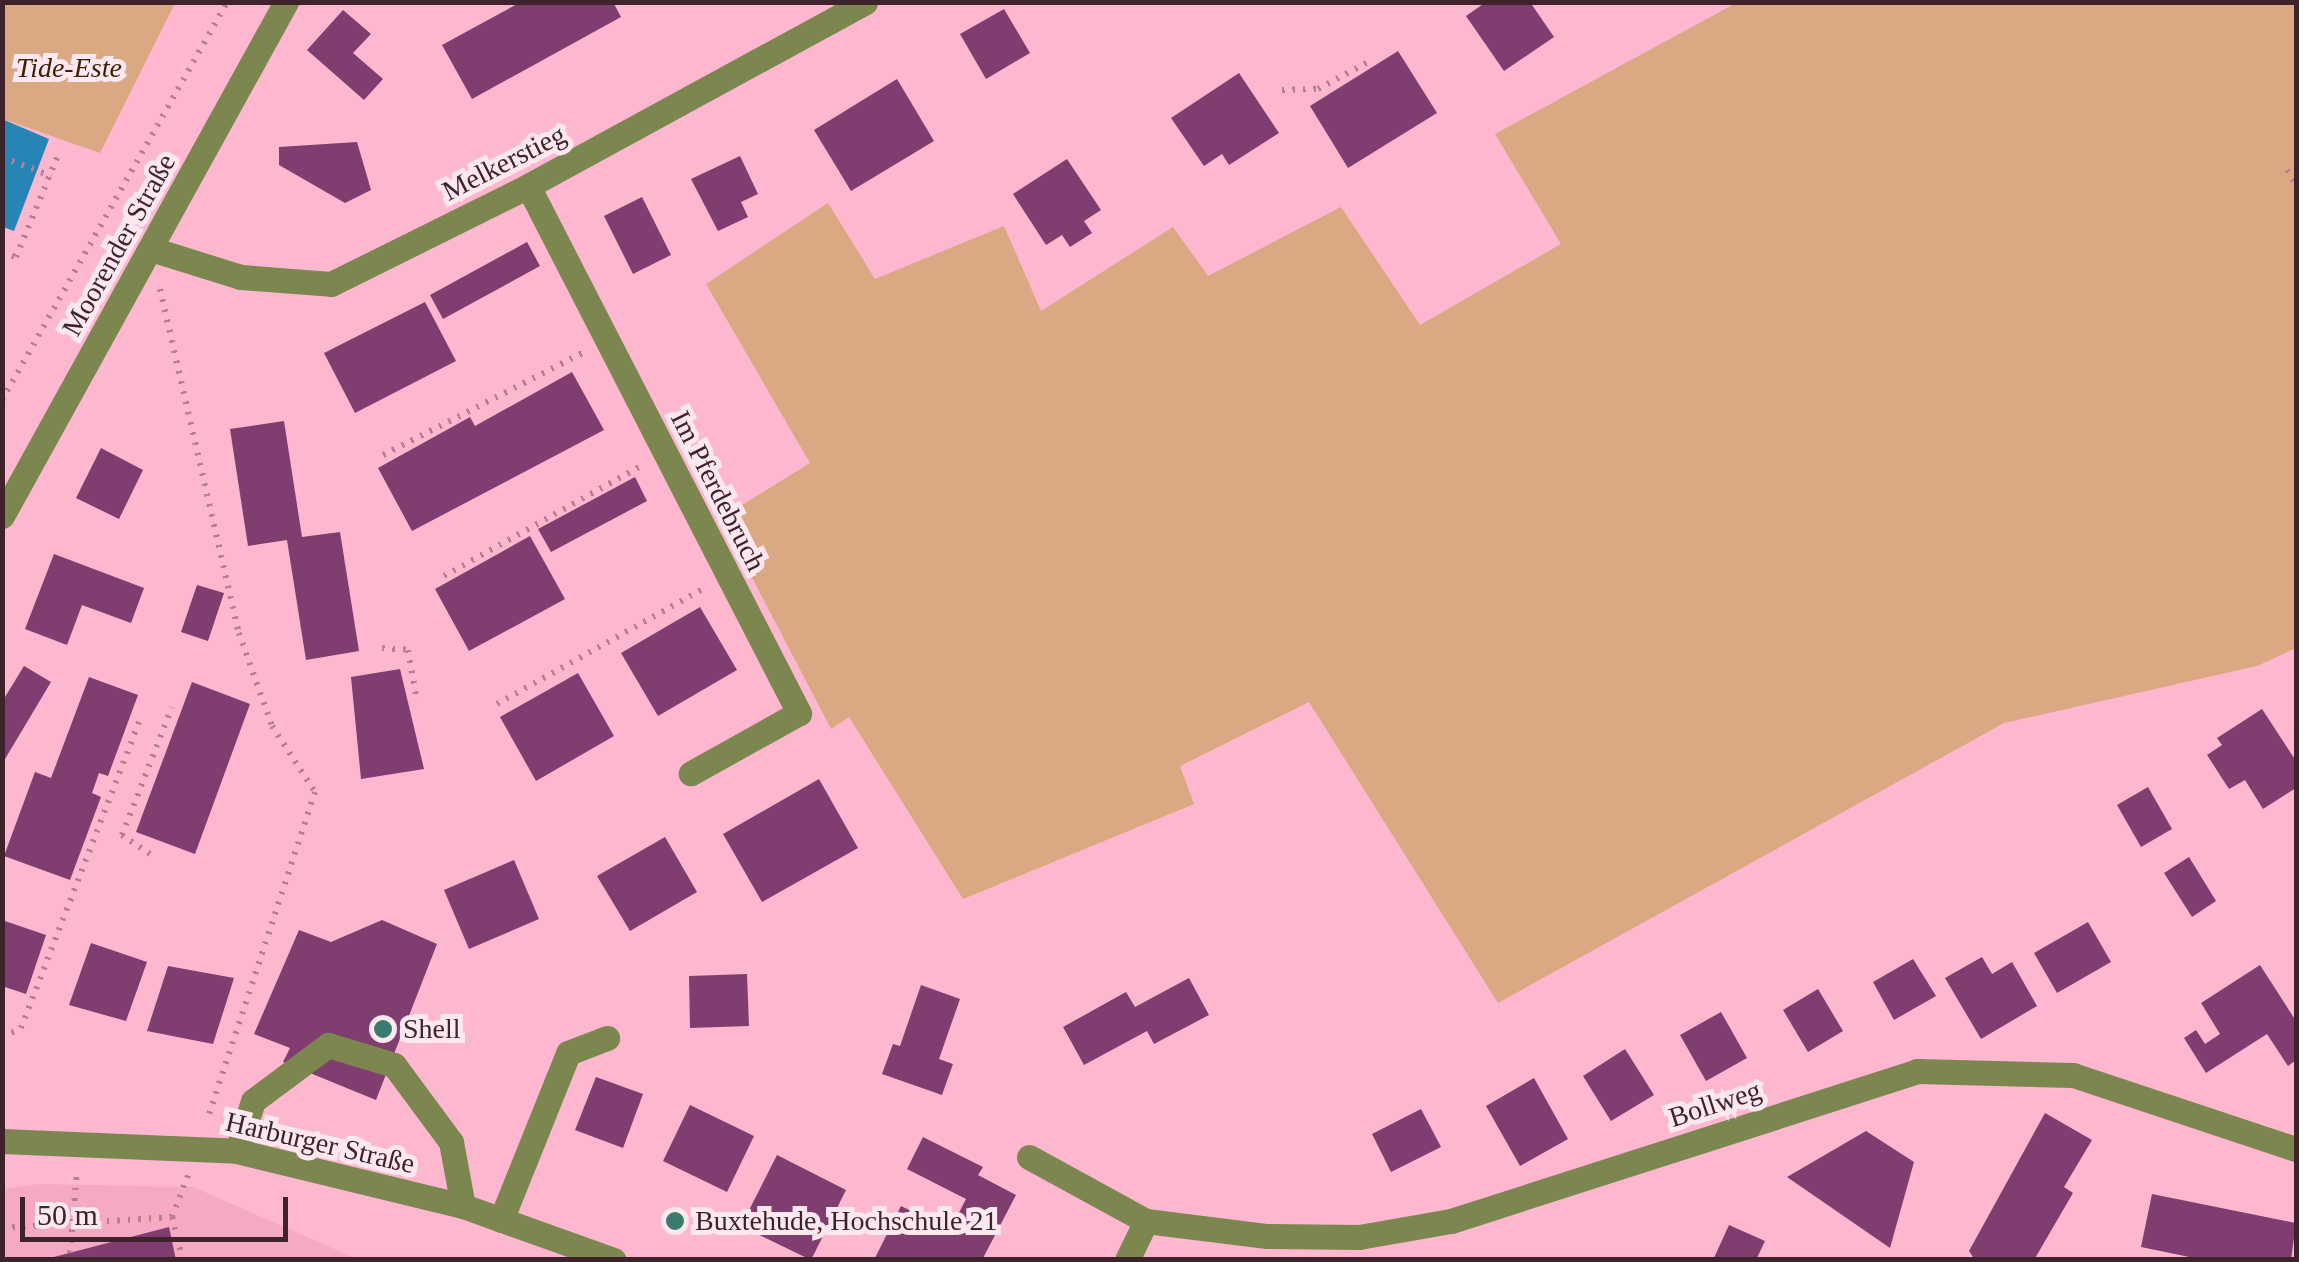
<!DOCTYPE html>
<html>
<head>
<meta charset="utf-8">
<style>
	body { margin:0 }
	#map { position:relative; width:2299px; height:1262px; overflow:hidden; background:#fdb7cf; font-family:Georgia,serif }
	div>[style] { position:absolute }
	.built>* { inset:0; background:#f6a9c4 }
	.green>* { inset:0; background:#dba884 }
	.water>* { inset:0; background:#2785b6 }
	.building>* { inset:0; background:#7f3d70 }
	.path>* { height:6px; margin-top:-3px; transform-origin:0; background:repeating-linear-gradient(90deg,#b68093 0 2.5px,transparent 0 10.5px) }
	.minor>* { height:25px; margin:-12.5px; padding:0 12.5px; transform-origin:12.5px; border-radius:12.5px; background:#7c864f }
	.dots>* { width:28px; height:28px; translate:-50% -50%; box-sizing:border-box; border:5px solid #fee8ef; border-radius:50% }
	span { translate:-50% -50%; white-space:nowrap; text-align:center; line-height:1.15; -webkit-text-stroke:10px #fee8ef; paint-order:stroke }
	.park-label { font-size:28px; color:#3e2109; font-style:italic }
	.street-label { font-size:28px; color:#3e232d }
	.poi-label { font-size:28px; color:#3e232d }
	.left { translate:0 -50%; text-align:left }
	.frame { position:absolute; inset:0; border:5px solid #3e232d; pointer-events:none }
	.scale { position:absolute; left:20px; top:1197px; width:268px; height:45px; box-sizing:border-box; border:5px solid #3e232d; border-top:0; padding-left:12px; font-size:30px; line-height:35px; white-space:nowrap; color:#3e232d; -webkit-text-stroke:8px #fee8ef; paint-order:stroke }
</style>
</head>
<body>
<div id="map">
	<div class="built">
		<i style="clip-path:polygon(39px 1184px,193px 1187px,355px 1258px,3px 1259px,2px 1189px)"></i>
	</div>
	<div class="green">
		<i style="clip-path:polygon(3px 3px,175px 3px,100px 153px,3px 119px)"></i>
		<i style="clip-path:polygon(1736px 3px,2296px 3px,2296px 648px,2257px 666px,2004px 723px,1498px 1003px,1309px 702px,1180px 766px,1194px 804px,963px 899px,849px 717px,831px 729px,721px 518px,810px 463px,706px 284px,828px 203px,875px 279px,1004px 226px,1041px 311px,1173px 227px,1208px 276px,1341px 207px,1420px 325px,1561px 244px,1495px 134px)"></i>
	</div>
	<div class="water">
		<i style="clip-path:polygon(2px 119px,49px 139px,14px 231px,3px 227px)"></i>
	</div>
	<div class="building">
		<i style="clip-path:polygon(521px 2px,613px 2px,621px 17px,472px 99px,442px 45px)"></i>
		<i style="clip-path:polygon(1486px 2px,1530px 2px,1554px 37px,1504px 71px,1466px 16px)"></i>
		<i style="clip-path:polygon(1004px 9px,1030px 53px,986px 79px,960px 34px)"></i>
		<i style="clip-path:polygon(343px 10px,371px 34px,353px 53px,383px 79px,364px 100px,307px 50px)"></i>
		<i style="clip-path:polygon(1398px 51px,1437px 113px,1348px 168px,1310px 106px)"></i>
		<i style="clip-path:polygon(1239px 73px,1279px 133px,1229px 165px,1222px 154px,1204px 166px,1171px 118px)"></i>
		<i style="clip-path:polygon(897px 79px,934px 141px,851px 191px,814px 130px)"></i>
		<i style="clip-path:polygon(357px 142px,371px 190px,345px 203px,279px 165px,279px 147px)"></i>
		<i style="clip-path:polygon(740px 156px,758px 194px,741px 202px,748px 217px,718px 231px,691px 179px)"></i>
		<i style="clip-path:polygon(1067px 159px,1101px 210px,1084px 221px,1092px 233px,1070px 247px,1062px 235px,1046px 245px,1013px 194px)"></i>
		<i style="clip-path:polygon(642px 197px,671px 255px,633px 274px,604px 216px)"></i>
		<i style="clip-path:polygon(527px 242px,540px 266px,443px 319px,430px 295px)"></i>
		<i style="clip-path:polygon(425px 302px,456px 361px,355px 413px,324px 353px)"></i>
		<i style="clip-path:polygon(572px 372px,604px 430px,412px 531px,378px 468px,470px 417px,475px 426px)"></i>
		<i style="clip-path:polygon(284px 421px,302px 537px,340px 532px,359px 651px,306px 660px,287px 540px,248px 546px,230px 429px)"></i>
		<i style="clip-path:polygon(101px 448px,143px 470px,119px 519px,76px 498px)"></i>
		<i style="clip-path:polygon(635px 477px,647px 501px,551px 552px,538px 529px)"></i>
		<i style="clip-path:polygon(530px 536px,565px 599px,469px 651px,435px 589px)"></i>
		<i style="clip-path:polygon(54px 554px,144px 588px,131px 623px,82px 605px,67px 645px,25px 629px)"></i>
		<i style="clip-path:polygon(197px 585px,224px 593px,208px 641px,181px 632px)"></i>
		<i style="clip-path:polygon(700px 607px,737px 670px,658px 716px,621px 653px)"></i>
		<i style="clip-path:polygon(24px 666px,51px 682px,2px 764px,2px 702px)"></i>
		<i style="clip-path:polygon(400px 669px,424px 769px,361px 779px,351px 677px)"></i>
		<i style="clip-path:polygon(578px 673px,614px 736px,536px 781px,500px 717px)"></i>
		<i style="clip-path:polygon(89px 677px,138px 695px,108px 776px,99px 773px,92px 793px,101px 797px,70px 880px,4px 856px,35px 772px,51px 778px)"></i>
		<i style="clip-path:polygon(192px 682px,250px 704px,195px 854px,136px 832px)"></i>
		<i style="clip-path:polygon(2262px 709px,2296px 761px,2296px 788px,2263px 809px,2245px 780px,2229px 789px,2207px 755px,2222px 745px,2217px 738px)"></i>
		<i style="clip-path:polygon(819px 779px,858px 848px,762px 902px,723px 834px)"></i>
		<i style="clip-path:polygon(2148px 787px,2172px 829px,2141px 847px,2117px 805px)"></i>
		<i style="clip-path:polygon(665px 837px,697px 892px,630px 931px,597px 876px)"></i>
		<i style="clip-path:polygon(2189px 857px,2216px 901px,2192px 917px,2164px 873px)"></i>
		<i style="clip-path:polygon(514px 860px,539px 919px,469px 949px,444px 890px)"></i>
		<i style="clip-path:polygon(2px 920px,46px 935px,26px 994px,2px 986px)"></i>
		<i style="clip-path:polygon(382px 920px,437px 944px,376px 1100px,283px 1062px,290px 1048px,254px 1034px,299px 930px,331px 942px)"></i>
		<i style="clip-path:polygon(2088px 922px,2111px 962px,2057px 993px,2034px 953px)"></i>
		<i style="clip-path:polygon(91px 943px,147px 962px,126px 1021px,69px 1005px)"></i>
		<i style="clip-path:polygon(1982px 957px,1992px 974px,2012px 962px,2037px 1006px,1981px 1039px,1945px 978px)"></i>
		<i style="clip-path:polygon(1913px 959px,1936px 996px,1894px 1020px,1873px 982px)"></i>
		<i style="clip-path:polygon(2260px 965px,2296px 1021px,2296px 1060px,2288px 1066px,2267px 1034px,2206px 1073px,2184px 1038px,2196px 1030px,2205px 1044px,2220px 1034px,2201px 1003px)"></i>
		<i style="clip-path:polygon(168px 966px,234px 978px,213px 1044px,147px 1031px)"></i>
		<i style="clip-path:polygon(747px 974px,749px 1026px,690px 1028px,689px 976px)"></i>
		<i style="clip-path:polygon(1189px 978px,1209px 1015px,1154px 1044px,1147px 1031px,1084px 1065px,1063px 1027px,1126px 992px,1135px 1007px)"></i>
		<i style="clip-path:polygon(921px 985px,960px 999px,939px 1059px,953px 1064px,942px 1095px,882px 1074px,893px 1044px,900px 1046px)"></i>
		<i style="clip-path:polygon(1818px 989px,1843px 1031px,1808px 1052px,1783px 1010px)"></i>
		<i style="clip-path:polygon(1721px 1012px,1747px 1058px,1706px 1081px,1680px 1035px)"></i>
		<i style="clip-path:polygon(1625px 1049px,1654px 1095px,1611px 1121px,1583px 1076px)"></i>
		<i style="clip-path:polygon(596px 1077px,643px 1094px,623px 1148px,575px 1130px)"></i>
		<i style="clip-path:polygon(1534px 1078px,1568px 1139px,1520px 1166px,1486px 1106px)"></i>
		<i style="clip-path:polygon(690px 1105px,754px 1136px,727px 1192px,663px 1161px)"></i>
		<i style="clip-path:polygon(1421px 1109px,1441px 1147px,1391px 1172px,1372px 1134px)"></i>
		<i style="clip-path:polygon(2045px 1113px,2092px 1140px,2064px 1187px,2073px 1193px,2034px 1260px,1975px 1260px,1969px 1251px)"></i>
		<i style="clip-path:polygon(1866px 1131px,1914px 1162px,1890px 1248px,1787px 1177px)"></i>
		<i style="clip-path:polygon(923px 1137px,983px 1167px,978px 1175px,1016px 1195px,982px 1260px,874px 1260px,901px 1206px,950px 1230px,966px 1199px,907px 1169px)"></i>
		<i style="clip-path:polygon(777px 1155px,846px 1190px,811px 1260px,741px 1226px)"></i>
		<i style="clip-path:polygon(2152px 1194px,2296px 1223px,2291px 1260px,2204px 1260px,2141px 1247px)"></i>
		<i style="clip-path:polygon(1729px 1225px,1765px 1241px,1756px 1260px,1713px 1260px)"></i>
		<i style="clip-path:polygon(169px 1227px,176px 1260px,50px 1260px,50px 1258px)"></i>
	</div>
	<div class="path">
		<i style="left:1282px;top:90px;width:36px;rotate:-2deg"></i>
		<i style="left:1318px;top:89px;width:57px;rotate:-28.4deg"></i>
		<i style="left:2px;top:157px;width:53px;rotate:21.2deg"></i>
		<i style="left:2287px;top:170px;width:17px;rotate:59deg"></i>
		<i style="left:2px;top:252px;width:15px;rotate:20deg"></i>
		<i style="left:16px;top:257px;width:110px;rotate:-67.6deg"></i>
		<i style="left:160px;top:289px;width:353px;rotate:77.1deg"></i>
		<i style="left:239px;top:633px;width:99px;rotate:70.5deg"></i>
		<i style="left:272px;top:726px;width:79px;rotate:56.9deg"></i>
		<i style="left:315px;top:792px;width:346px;rotate:108.2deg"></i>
		<i style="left:2px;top:400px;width:457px;rotate:-60.5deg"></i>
		<i style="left:383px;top:455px;width:224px;rotate:-27.1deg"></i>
		<i style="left:444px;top:576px;width:223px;rotate:-29.2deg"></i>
		<i style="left:382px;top:648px;width:26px;rotate:4deg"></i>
		<i style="left:408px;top:650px;width:52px;rotate:80deg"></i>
		<i style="left:497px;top:704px;width:240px;rotate:-29.2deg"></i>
		<i style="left:150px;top:854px;width:34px;rotate:-146deg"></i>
		<i style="left:122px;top:835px;width:137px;rotate:-68.7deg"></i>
		<i style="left:2px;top:1037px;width:21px;rotate:-25deg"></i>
		<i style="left:21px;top:1028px;width:333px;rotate:-68.9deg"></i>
		<i style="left:2px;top:1228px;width:170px;rotate:-3.7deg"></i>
		<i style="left:70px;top:1253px;width:82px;rotate:-85.1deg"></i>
		<i style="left:183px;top:1260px;width:44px;rotate:-104.3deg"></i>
		<i style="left:172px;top:1217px;width:45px;rotate:-69.1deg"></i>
	</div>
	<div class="minor">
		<i style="left:528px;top:186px;width:593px;rotate:62.79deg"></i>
		<i style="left:799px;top:713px;width:124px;rotate:150.9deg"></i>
		<i style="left:151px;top:249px;width:94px;rotate:17.3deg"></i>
		<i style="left:241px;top:277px;width:90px;rotate:4.4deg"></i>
		<i style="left:331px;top:284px;width:220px;rotate:-26.4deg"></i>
		<i style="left:528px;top:186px;width:384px;rotate:-28.6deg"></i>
		<i style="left:2px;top:516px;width:587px;rotate:-61.08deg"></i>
		<i style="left:2px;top:1141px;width:235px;rotate:2.4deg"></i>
		<i style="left:237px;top:1151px;width:233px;rotate:13.7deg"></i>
		<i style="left:463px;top:1206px;width:160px;rotate:19.7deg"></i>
		<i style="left:237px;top:1151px;width:52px;rotate:-72.3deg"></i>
		<i style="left:253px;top:1101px;width:94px;rotate:-36.7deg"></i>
		<i style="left:328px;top:1045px;width:69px;rotate:16.9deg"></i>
		<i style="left:394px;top:1065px;width:96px;rotate:53.5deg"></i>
		<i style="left:451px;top:1142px;width:65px;rotate:79.4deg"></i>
		<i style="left:1029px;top:1157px;width:133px;rotate:28.7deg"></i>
		<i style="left:501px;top:1220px;width:180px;rotate:-68.1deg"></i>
		<i style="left:568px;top:1053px;width:42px;rotate:-21deg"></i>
		<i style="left:1127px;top:1260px;width:43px;rotate:-64deg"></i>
		<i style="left:1146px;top:1221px;width:122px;rotate:7.1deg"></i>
		<i style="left:1267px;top:1236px;width:92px;rotate:0.6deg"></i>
		<i style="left:1359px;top:1237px;width:93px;rotate:-9.9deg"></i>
		<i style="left:1451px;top:1221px;width:490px;rotate:-17.8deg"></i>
		<i style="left:1917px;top:1071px;width:156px;rotate:1.5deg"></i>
		<i style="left:2073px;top:1075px;width:235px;rotate:18.4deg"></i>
	</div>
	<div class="dots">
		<i style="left:383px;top:1029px;background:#397b6c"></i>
		<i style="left:675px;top:1221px;background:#397b6c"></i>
	</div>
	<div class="park-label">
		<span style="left:69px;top:68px">Tide-Este</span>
	</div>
	<div class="street-label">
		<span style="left:504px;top:163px;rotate:-27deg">Melkerstieg</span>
		<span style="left:119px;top:245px;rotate:-61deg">Moorender Straße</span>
		<span style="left:718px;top:491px;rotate:63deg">Im Pferdebruch</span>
		<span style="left:1715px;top:1104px;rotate:-18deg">Bollweg</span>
		<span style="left:320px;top:1143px;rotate:13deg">Harburger Straße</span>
	</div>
	<div class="poi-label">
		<span class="left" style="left:403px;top:1029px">Shell</span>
		<span class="left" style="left:695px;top:1221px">Buxtehude, Hochschule 21</span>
	</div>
	<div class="frame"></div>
	<div class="scale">50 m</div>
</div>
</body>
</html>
